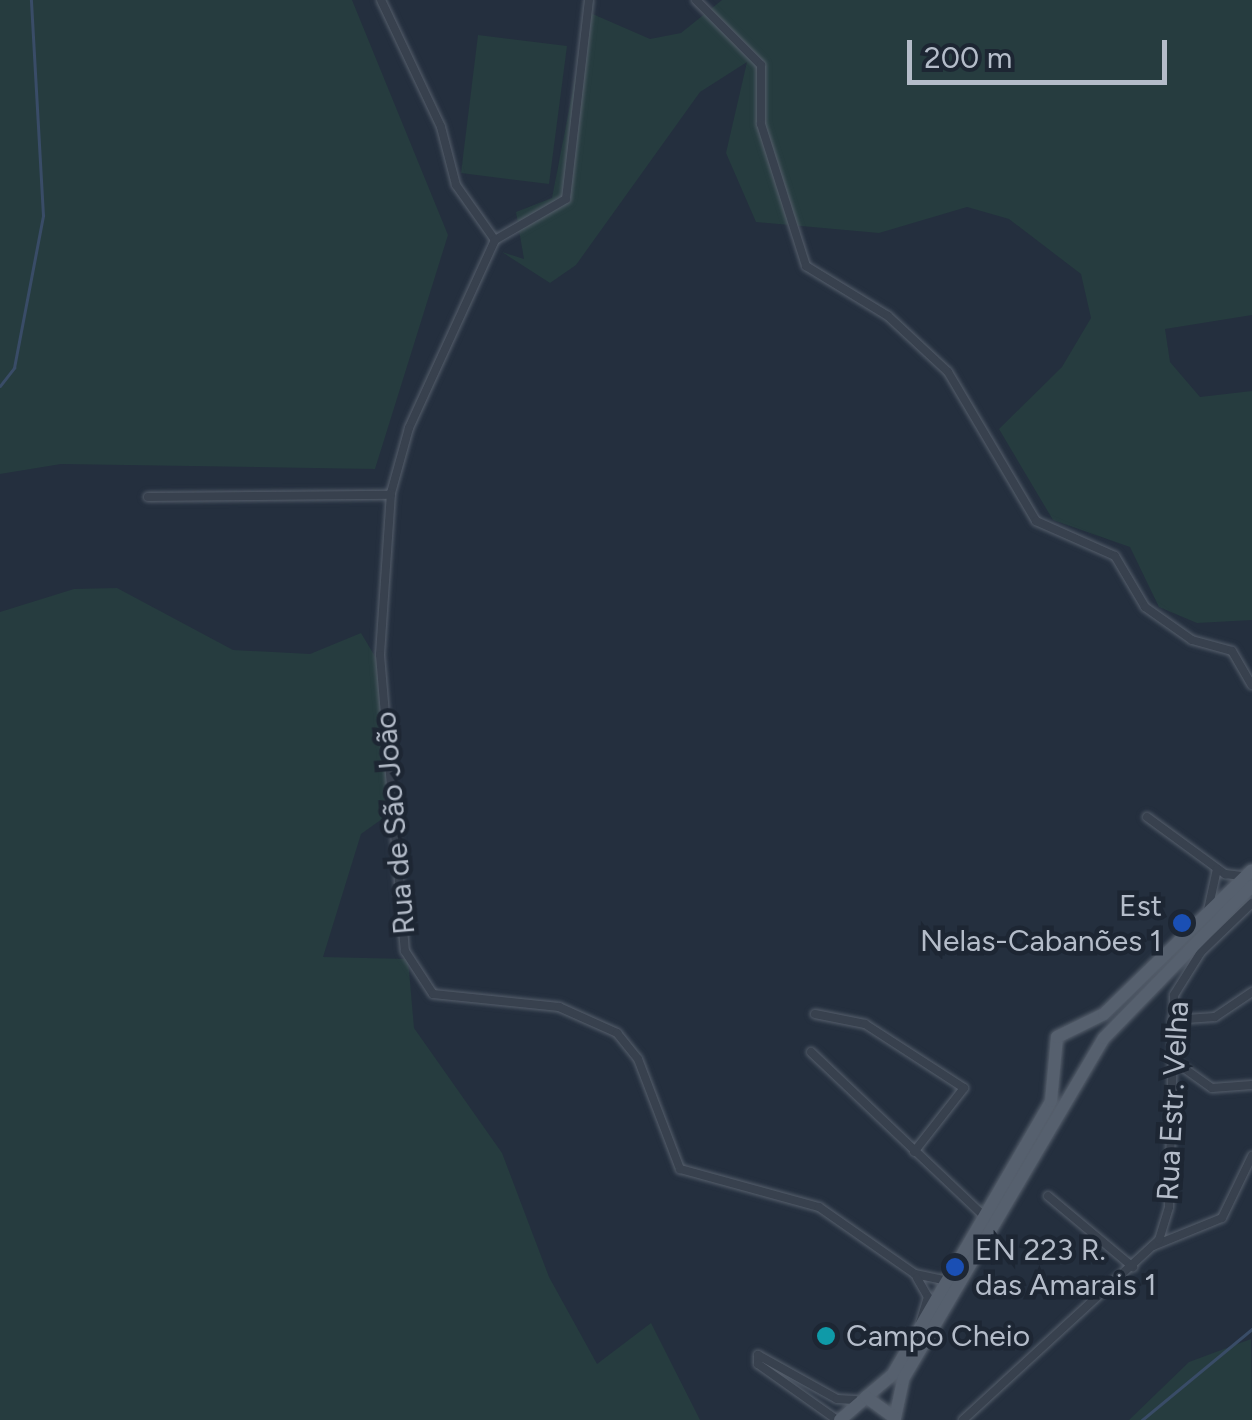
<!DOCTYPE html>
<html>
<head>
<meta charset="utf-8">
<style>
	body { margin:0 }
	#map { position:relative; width:1252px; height:1420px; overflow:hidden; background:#242f3e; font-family:Figtree,sans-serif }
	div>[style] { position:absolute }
	.green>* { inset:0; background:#263c3f }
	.stream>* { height:2.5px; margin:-1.25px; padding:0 1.25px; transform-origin:1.25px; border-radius:1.25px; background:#394c67 }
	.roads { filter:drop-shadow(0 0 2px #565f6c) drop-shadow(0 0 2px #565f6c) }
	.street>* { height:8px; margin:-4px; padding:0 4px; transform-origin:4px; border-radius:4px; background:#38414e }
	.primary>* { height:12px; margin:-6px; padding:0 6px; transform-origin:6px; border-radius:6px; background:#56606e }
	.dots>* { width:28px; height:28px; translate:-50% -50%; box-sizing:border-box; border:5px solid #1d2633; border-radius:50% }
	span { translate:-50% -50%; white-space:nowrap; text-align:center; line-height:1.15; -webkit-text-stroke:9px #1d2633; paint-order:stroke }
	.street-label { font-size:30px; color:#b4bcc9 }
	.poi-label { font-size:30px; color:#b4bcc9 }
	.right { translate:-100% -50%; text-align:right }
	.left { translate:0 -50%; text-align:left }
	.scale { position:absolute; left:907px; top:40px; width:260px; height:45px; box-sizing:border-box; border:5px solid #b4bcc9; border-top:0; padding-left:12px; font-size:30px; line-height:35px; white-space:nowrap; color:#b4bcc9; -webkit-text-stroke:8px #1d2633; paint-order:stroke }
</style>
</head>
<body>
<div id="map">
	<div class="green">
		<i style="clip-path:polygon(0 0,352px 0,448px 235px,375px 469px,61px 464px,0 474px)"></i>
		<i style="clip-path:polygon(722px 0,1252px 0,1252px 315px,1165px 329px,1170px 362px,1200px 397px,1252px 391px,1252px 620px,1197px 623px,1159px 607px,1130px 547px,1053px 520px,999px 429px,1062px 367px,1091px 318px,1081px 274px,1009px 219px,967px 207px,879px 233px,756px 222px,726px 153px,747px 62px,700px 92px,576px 265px,550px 283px,502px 252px,524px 259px,516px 212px,552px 198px,588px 12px,650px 39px,681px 33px)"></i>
		<i style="clip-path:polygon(478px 35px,567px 46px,549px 184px,461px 173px)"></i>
		<i style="clip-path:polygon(117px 588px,233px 650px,310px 654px,361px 633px,379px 663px,396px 809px,361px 834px,323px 957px,408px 959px,414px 1028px,502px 1153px,549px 1277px,597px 1364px,651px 1323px,700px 1420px,0 1420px,0 612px,74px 589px)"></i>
		<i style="clip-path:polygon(1251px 1339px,1252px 1420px,1129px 1420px,1189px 1362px)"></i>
	</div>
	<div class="stream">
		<i style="left:0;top:386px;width:23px;rotate:-52deg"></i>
		<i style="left:14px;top:368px;width:155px;rotate:-79.2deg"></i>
		<i style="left:43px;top:216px;width:216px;rotate:-93.2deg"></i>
		<i style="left:1142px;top:1420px;width:143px;rotate:-39.6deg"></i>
	</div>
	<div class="roads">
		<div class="street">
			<i style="left:381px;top:0;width:140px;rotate:64.7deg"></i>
			<i style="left:441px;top:127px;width:60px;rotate:75.5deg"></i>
			<i style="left:456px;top:185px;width:67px;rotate:54.7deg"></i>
			<i style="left:589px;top:0;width:200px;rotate:96.6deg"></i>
			<i style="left:566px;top:199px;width:82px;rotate:150deg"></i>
			<i style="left:495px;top:240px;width:207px;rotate:114.6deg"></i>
			<i style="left:409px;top:428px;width:67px;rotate:105.5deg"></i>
			<i style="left:391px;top:493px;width:162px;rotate:93.9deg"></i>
			<i style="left:380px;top:655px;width:297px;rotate:85.2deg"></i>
			<i style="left:405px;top:951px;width:51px;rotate:56.9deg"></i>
			<i style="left:433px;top:994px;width:127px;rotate:5.9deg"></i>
			<i style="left:559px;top:1007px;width:64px;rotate:24.1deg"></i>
			<i style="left:617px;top:1033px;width:33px;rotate:51deg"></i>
			<i style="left:638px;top:1059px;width:118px;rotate:69.1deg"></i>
			<i style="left:680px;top:1169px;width:144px;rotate:15.3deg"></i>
			<i style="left:819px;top:1207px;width:117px;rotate:34.9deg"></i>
			<i style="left:915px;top:1274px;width:30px;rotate:12deg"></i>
			<i style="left:696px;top:0;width:92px;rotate:45deg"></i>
			<i style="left:761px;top:65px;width:59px;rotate:90deg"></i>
			<i style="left:761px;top:124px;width:149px;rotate:72.4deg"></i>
			<i style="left:806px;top:266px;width:96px;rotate:31.4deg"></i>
			<i style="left:888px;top:316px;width:82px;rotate:43deg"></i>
			<i style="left:948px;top:372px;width:173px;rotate:59.4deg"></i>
			<i style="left:1036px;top:521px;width:86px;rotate:23.9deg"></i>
			<i style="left:1115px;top:556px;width:59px;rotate:59.5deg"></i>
			<i style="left:1145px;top:607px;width:57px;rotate:35.1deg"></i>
			<i style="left:1192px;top:640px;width:41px;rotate:15.4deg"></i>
			<i style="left:1232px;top:651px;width:39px;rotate:60deg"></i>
			<i style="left:148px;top:497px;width:243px;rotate:-0.5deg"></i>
			<i style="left:1147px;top:817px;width:97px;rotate:36.2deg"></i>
			<i style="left:1225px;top:874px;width:17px;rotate:7deg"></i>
			<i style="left:1208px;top:910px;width:42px;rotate:-77.6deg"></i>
			<i style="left:815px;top:1014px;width:51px;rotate:11.3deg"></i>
			<i style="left:865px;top:1024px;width:118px;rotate:32.9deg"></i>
			<i style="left:964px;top:1088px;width:81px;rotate:128deg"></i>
			<i style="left:1172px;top:1020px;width:43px;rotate:-4deg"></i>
			<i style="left:1215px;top:1017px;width:45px;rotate:-34deg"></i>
			<i style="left:811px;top:1052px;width:240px;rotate:43.5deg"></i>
			<i style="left:1171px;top:1059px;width:50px;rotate:35.3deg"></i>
			<i style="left:1212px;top:1088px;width:40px;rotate:-4.3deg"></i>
			<i style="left:1048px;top:1196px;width:111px;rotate:39.9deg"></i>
			<i style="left:1153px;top:1246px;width:74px;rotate:-22.1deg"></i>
			<i style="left:1222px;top:1218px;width:69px;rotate:-64.2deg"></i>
			<i style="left:917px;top:1278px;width:22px;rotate:60deg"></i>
			<i style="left:928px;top:1297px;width:27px;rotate:107deg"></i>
			<i style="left:758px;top:1355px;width:90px;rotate:29.1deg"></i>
			<i style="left:837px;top:1399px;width:18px;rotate:3deg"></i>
			<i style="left:758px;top:1355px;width:9px;rotate:90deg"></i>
			<i style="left:758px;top:1364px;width:97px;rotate:35.3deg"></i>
			<i style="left:963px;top:1420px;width:266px;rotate:-42.6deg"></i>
			<i style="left:1159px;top:1240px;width:34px;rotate:-73deg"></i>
			<i style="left:1169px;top:1207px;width:212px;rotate:-88.6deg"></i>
			<i style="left:1174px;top:995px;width:51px;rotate:-57.9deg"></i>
			<i style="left:1201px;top:952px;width:71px;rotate:-43.9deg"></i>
		</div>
		<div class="primary">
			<i style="left:866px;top:1397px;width:35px;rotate:-40deg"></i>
			<i style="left:893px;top:1374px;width:315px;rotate:-59.9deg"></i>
			<i style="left:1051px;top:1101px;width:64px;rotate:-84.6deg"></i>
			<i style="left:1057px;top:1037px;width:52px;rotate:-26.1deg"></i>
			<i style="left:1104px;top:1014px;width:206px;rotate:-44.2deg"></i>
			<i style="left:895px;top:1418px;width:40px;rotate:-78deg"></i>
			<i style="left:903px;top:1379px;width:396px;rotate:-59.5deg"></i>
			<i style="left:1104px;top:1038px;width:212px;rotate:-45.8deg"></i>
			<i style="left:840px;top:1420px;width:35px;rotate:-41deg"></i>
			<i style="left:866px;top:1397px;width:36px;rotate:36deg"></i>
		</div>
	</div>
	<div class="dots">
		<i style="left:1182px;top:923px;background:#1a4fb4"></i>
		<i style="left:955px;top:1267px;background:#1a4fb4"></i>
		<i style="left:826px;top:1336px;background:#0f9aa8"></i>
	</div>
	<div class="street-label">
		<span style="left:395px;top:823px;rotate:-95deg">Rua de São João</span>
		<span style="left:1173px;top:1101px;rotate:-87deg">Rua Estr. Velha</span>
	</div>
	<div class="poi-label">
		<span class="right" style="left:1162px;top:923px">Est<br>Nelas-Cabanões 1</span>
		<span class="left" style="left:975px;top:1267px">EN 223 R.<br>das Amarais 1</span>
		<span class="left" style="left:846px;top:1336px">Campo Cheio</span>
	</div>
	<div class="scale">200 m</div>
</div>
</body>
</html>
